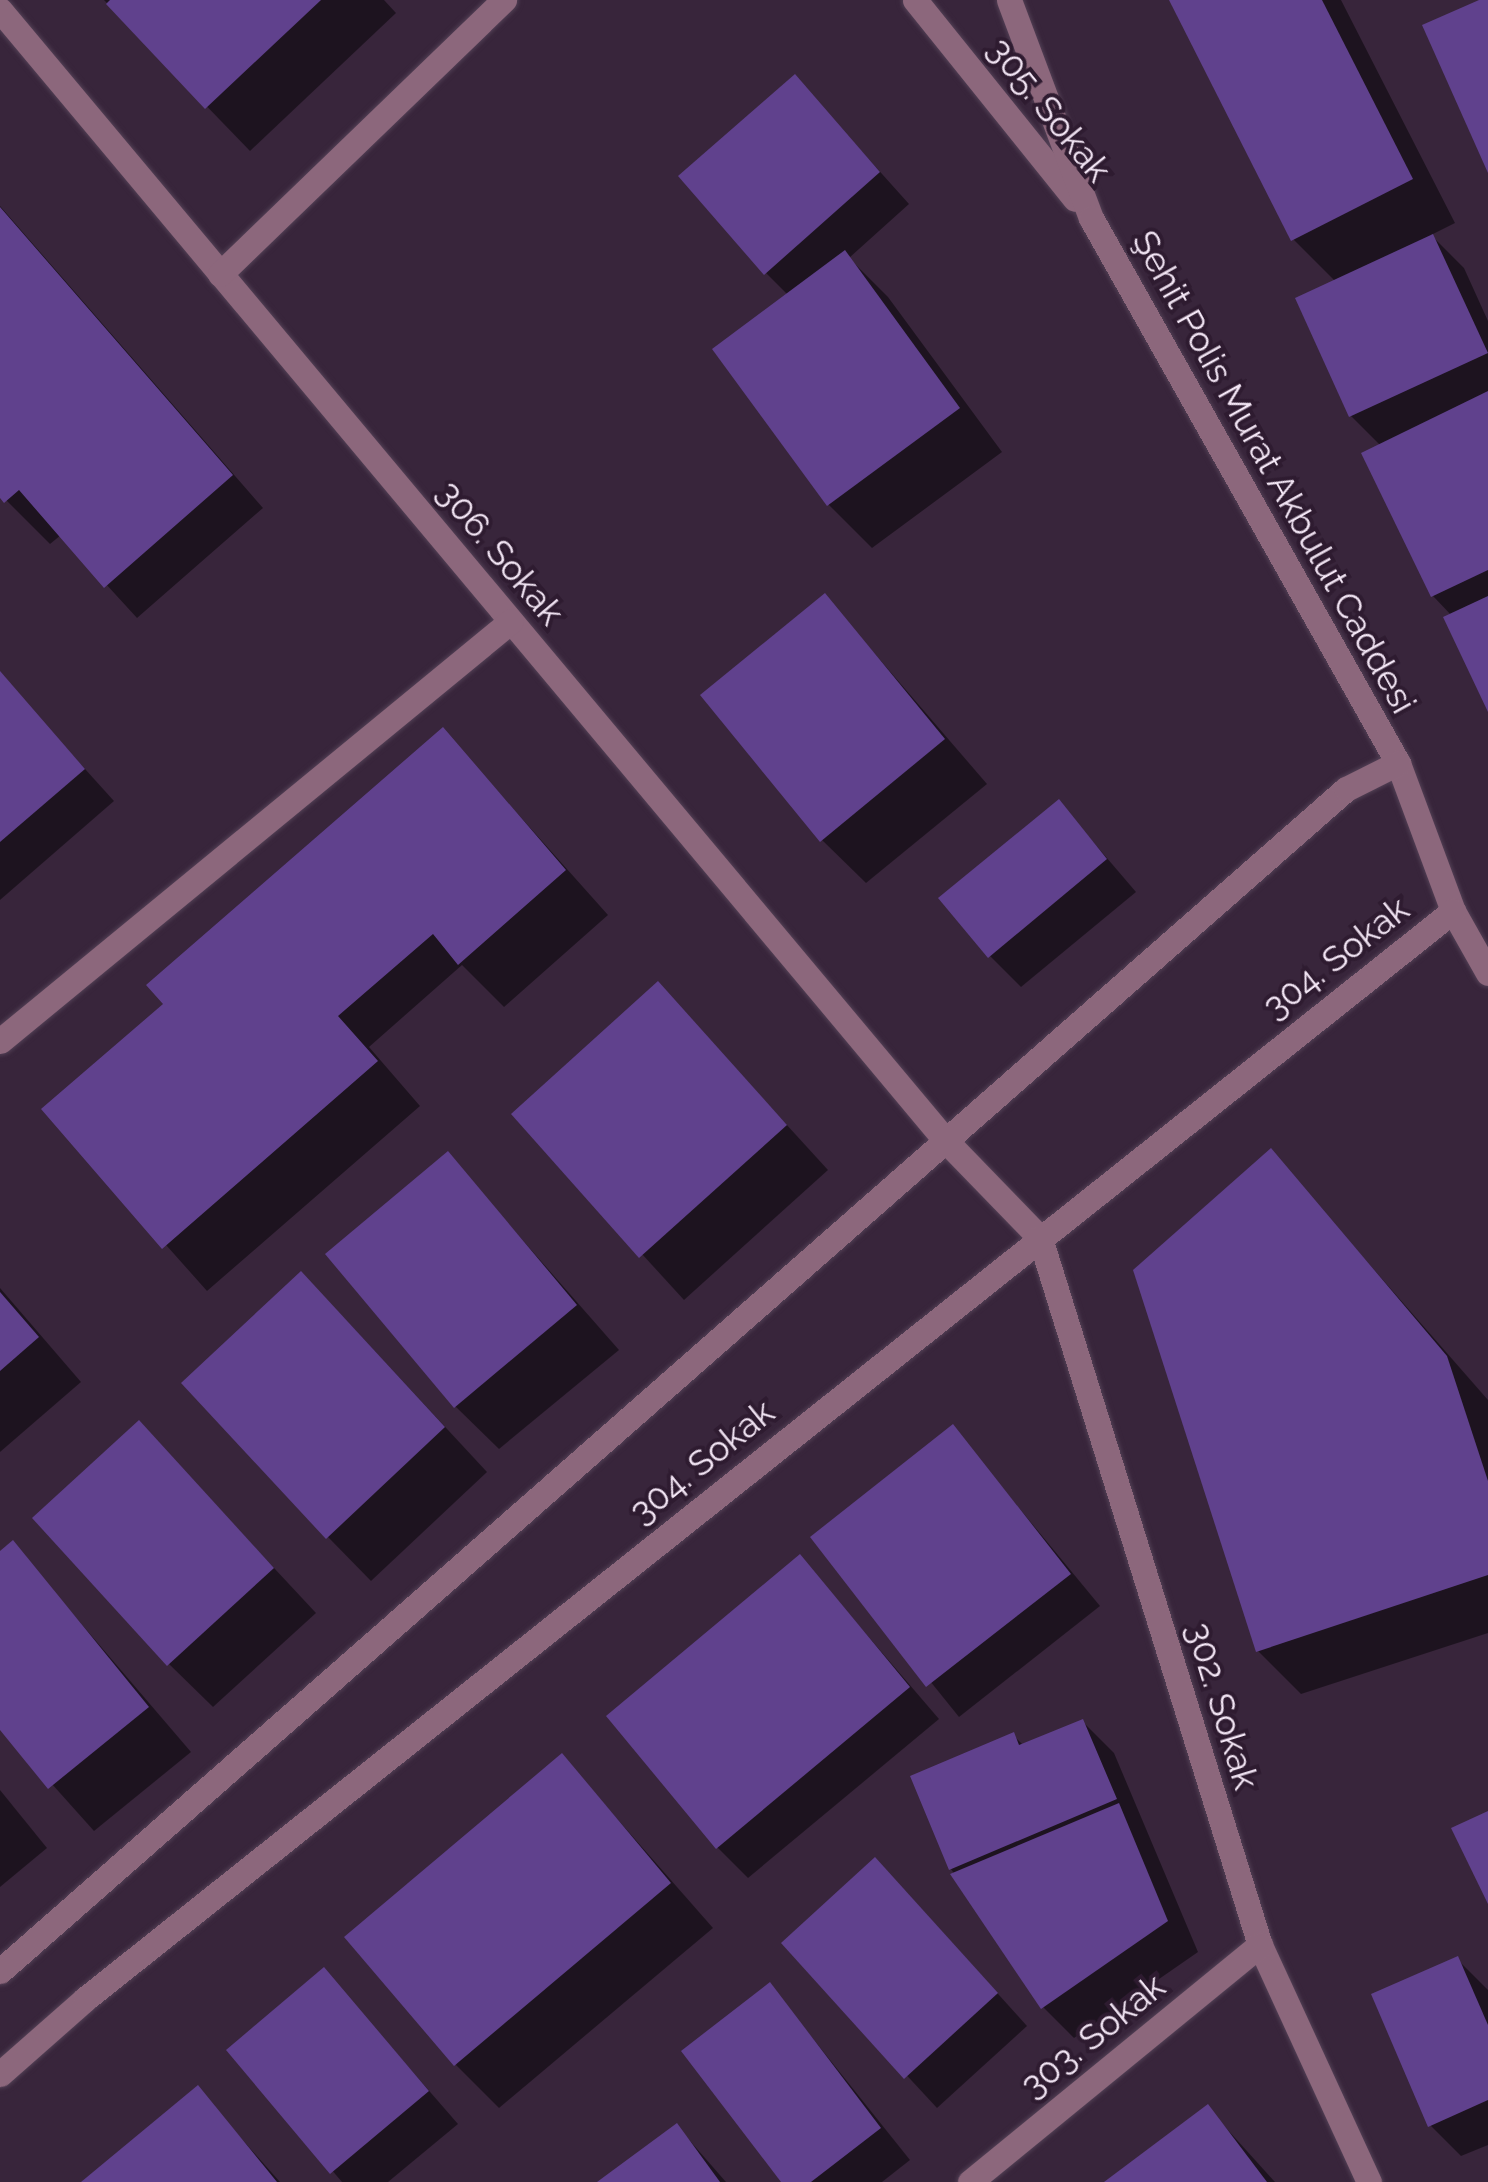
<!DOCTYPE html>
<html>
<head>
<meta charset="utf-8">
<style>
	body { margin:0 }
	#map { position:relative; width:1488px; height:2182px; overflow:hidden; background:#38253b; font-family:Raleway,sans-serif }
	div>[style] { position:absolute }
	.shadow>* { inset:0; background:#0007 }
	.building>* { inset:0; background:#60418d }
	.roads { filter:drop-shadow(0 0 2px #524055) drop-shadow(0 0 2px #524055) }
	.minor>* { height:25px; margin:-12.5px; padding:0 12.5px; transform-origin:12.5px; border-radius:12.5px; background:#8c677c }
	span { translate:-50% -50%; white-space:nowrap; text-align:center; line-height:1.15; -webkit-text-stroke:8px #2e1b30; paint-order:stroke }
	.street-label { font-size:35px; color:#f3e6f5 }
</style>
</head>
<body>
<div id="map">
	<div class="shadow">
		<i style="clip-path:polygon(104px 0,384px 0,396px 13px,250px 151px)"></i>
		<i style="clip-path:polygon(1172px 0,1341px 0,1455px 223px,1431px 235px,1464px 268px,1488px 321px,1488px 705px,1452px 616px,1433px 596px,1381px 446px,1351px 416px,1336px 282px,1293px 239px)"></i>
		<i style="clip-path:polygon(795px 77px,909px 204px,849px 258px,888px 297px,1002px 452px,872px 548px,828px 504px,788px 295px,766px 273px)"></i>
		<i style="clip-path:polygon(0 206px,263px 508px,137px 618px,61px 535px,50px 544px,0 494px)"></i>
		<i style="clip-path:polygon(825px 596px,987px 784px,866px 883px,822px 840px)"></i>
		<i style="clip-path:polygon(0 675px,114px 801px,0 900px)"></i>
		<i style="clip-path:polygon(443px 730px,608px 915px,504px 1007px,462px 965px,369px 1047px,420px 1106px,207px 1291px,45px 1109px,167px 1004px)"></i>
		<i style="clip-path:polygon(1059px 802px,1136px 892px,1021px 987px,990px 956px)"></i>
		<i style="clip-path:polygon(658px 984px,828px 1170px,684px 1300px,514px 1114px)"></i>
		<i style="clip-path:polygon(1271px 1152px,1488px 1400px,1488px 1633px,1301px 1694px,1258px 1651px)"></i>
		<i style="clip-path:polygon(447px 1154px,619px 1350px,499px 1449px,455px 1406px)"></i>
		<i style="clip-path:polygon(0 1288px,81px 1382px,0 1452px)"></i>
		<i style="clip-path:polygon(344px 1318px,487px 1472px,371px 1581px,328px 1537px)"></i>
		<i style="clip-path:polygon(139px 1423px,316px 1613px,213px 1707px,169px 1664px)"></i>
		<i style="clip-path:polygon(953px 1428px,1100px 1606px,959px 1717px,814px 1537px)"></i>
		<i style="clip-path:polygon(13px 1544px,191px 1752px,94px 1831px,0 1726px,0 1554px)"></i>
		<i style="clip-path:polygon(800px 1557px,939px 1719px,748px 1878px,717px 1847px)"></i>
		<i style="clip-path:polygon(1083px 1722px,1114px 1753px,1198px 1952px,1074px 2038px,1043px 2007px,951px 1869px,1013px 1735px,1024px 1746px)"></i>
		<i style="clip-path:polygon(562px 1756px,713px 1928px,499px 2108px,456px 2065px)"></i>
		<i style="clip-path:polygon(0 1790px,47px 1848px,0 1887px)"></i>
		<i style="clip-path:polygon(906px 1892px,1027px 2026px,937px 2108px,785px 1944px)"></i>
		<i style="clip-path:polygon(1457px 1959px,1488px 1990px,1488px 2145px,1461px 2156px,1430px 2125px)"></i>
		<i style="clip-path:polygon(324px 1970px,458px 2124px,388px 2182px,342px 2182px,229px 2050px)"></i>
		<i style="clip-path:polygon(770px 1985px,910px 2160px,882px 2182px,784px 2182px)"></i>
		<i style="clip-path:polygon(197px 2089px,280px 2182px,87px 2182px)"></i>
		<i style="clip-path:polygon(1208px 2108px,1275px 2182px,1108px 2182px)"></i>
		<i style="clip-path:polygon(677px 2126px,726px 2182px,602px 2182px)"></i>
	</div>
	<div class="building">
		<i style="clip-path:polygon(110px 0,321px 0,205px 109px,106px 4px)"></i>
		<i style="clip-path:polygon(1169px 0,1322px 0,1413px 179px,1291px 241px)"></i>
		<i style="clip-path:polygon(1479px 0,1488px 0,1488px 173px,1422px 25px)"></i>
		<i style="clip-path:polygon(795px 74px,880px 172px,764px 275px,678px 176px)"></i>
		<i style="clip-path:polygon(0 207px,233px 475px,104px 588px,19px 490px,4px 503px,0 498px)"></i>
		<i style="clip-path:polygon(1433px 234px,1488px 353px,1349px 417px,1295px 298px)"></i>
		<i style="clip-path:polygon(845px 250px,960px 408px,827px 506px,712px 349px)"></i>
		<i style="clip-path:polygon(1488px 391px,1488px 570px,1431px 597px,1361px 453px)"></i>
		<i style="clip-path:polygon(825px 593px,945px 739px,820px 842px,700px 695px)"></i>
		<i style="clip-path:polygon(1488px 596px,1488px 712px,1443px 617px)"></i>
		<i style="clip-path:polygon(0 671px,85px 769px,0 842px)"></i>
		<i style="clip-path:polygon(443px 727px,566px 870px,458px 965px,433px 934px,338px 1016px,378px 1061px,162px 1249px,41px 1109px,163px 1004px,146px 985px)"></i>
		<i style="clip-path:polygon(1059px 799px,1107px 859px,988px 958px,938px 898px)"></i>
		<i style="clip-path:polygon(658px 981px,787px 1125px,639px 1258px,511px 1114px)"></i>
		<i style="clip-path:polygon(1271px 1148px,1447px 1356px,1488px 1481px,1488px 1575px,1256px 1652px,1133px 1270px)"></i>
		<i style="clip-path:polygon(448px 1151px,577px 1305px,454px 1408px,325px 1254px)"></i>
		<i style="clip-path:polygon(301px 1271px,445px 1427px,326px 1539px,181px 1383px)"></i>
		<i style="clip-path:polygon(0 1292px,39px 1337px,0 1371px)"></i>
		<i style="clip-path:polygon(139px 1420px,274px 1568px,167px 1666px,32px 1518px)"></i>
		<i style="clip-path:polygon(953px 1424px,1071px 1574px,926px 1687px,810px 1537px)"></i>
		<i style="clip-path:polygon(13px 1540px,149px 1707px,48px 1789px,0 1730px,0 1551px)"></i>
		<i style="clip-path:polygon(800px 1554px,910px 1687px,716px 1849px,606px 1716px)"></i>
		<i style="clip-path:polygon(1083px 1719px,1117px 1799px,949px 1870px,910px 1776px,1014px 1732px,1019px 1745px)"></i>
		<i style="clip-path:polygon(562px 1753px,671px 1883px,454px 2066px,344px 1937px)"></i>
		<i style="clip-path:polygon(1119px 1803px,1168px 1921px,1041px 2009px,950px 1874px)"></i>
		<i style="clip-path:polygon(1488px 1811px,1488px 1904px,1451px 1828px)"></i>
		<i style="clip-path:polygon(875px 1857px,998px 1993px,904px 2079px,781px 1943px)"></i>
		<i style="clip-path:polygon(1458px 1956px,1488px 2025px,1488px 2100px,1428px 2127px,1371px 1994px)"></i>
		<i style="clip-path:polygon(324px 1967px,429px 2091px,330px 2174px,226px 2050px)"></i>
		<i style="clip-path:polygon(770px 1982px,881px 2128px,811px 2182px,781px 2182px,681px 2051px)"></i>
		<i style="clip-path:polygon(198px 2085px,277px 2182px,81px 2182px)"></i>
		<i style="clip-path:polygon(1208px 2104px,1267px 2182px,1104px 2182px)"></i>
		<i style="clip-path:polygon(677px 2123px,720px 2182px,597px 2182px)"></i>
	</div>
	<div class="roads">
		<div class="minor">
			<i style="left:915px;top:0;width:255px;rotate:51.2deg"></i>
			<i style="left:1009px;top:0;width:233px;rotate:69.4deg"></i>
			<i style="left:1091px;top:218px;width:626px;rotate:60.61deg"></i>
			<i style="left:1398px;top:763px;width:158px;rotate:69.6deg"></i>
			<i style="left:1453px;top:911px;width:71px;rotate:60.6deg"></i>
			<i style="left:0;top:10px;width:1474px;rotate:50.09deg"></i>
			<i style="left:946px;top:1141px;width:135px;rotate:45.9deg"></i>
			<i style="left:1040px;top:1238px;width:740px;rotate:72.72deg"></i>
			<i style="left:1260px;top:1945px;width:261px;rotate:65.3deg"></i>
			<i style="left:220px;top:274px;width:395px;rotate:-44deg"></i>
			<i style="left:0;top:1041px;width:661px;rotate:-39.42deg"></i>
			<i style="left:0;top:1971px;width:1791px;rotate:-41.29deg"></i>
			<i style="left:1346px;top:789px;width:58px;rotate:-26.6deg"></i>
			<i style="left:0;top:2074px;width:113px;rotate:-41.4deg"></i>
			<i style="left:85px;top:1999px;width:1748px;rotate:-38.5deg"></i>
			<i style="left:970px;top:2182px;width:375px;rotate:-39.3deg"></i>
		</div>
	</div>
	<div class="street-label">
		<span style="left:1049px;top:110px;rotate:51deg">305. Sokak</span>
		<span style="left:1274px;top:472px;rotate:61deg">Şehit Polis Murat Akbulut Caddesi</span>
		<span style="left:500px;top:553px;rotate:50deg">306. Sokak</span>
		<span style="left:1336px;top:958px;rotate:-38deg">304. Sokak</span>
		<span style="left:702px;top:1462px;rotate:-39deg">304. Sokak</span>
		<span style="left:1222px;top:1706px;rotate:73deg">302. Sokak</span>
		<span style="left:1093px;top:2036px;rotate:-39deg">303. Sokak</span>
	</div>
</div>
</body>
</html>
